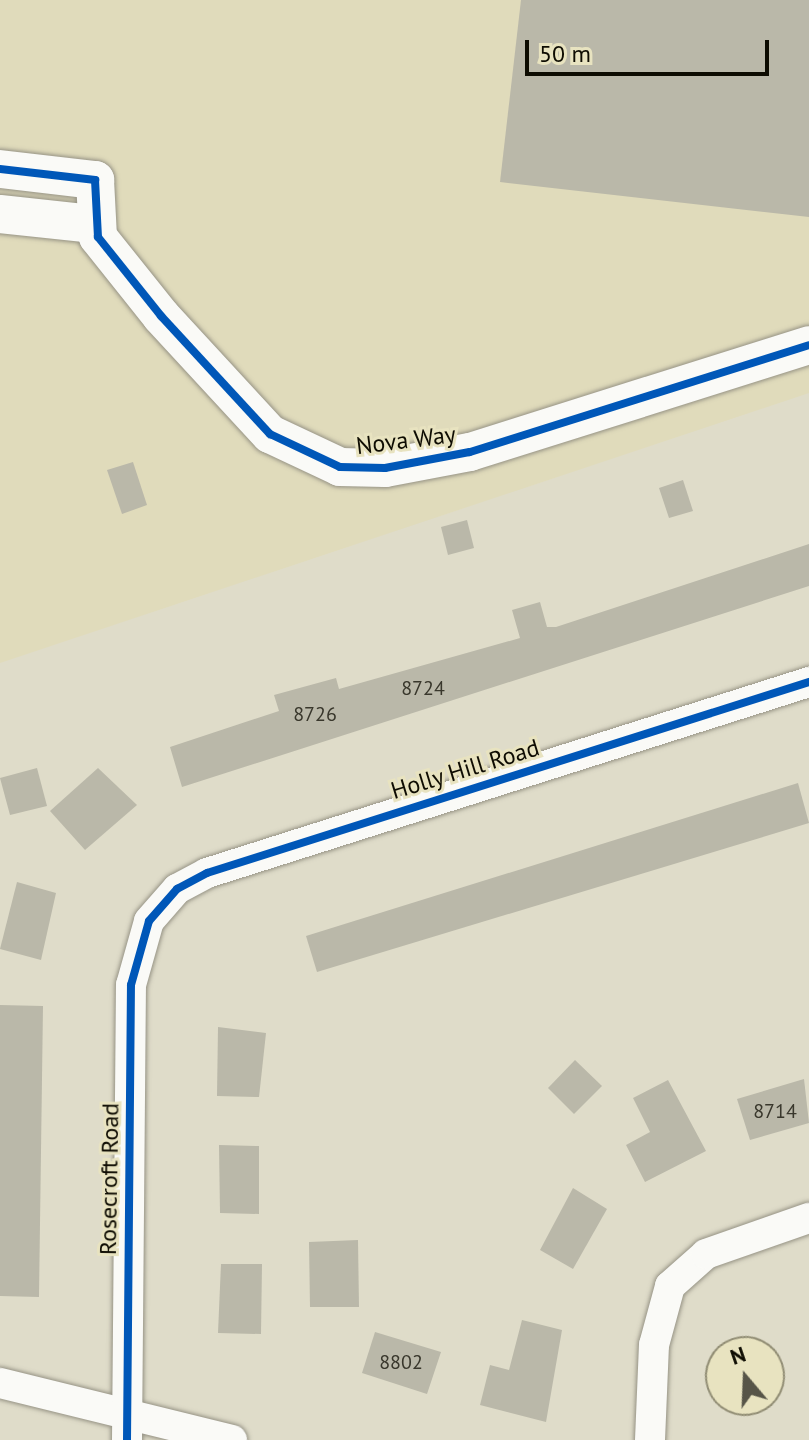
<!DOCTYPE html>
<html>
<head>
<meta charset="utf-8">
<style>
	body { margin:0 }
	#map { position:relative; width:809px; height:1440px; overflow:hidden; background:#dfdcc9; font-family:"PT Sans",sans-serif }
	div>[style] { position:absolute }
	.built>* { inset:0; background:#e0dbbb }
	.building>* { inset:0; background:#bab8a9 }
	.roads { filter:drop-shadow(0 0 2px #969385) drop-shadow(0 0 2px #969385) }
	.minor>* { height:30px; margin:-15px; padding:0 15px; transform-origin:15px; border-radius:15px; background:#fafaf7 }
	.tertiary>* { height:38px; margin:-19px; padding:0 19px; transform-origin:19px; border-radius:19px; background:#fafaf7 }
	.cycleway>* { height:8px; margin:-4px; padding:0 4px; transform-origin:4px; border-radius:4px; background:#0057b8 }
	span { translate:-50% -50%; white-space:nowrap; text-align:center; line-height:1.15; -webkit-text-stroke:6px #e8e3c0; paint-order:stroke }
	.number-label { font-size:20px; color:#39372c }
	.number-label span { -webkit-text-stroke-width:0 }
	.street-label { font-size:24px; color:#0e0c02 }
	.north { position:absolute; left:705px; top:1336px; width:80px; height:80px; box-sizing:border-box; background:#e8e3c0; border:2px solid #918d74; border-radius:50%; rotate:341deg; font-size:22px; font-weight:700; line-height:32px; text-align:center; color:#0e0c02 }
	.north::after { content:''; display:block; margin:auto; width:28px; height:36px; background:#575548; clip-path:polygon(50% 0,100% 100%,50% 72%,0 100%) }
	.scale { position:absolute; left:525px; top:40px; width:244px; height:36px; box-sizing:border-box; border:4px solid #0e0c02; border-top:0; padding-left:10px; font-size:24px; line-height:28px; white-space:nowrap; color:#0e0c02; -webkit-text-stroke:6px #e8e3c0; paint-order:stroke }
</style>
</head>
<body>
<div id="map">
	<div class="built">
		<i style="clip-path:polygon(0 0,809px 0,809px 393px,0 663px)"></i>
	</div>
	<div class="building">
		<i style="clip-path:polygon(521px 0,809px 0,809px 217px,500px 182px)"></i>
		<i style="clip-path:polygon(133px 462px,147px 505px,122px 514px,107px 470px)"></i>
		<i style="clip-path:polygon(683px 480px,693px 511px,669px 518px,659px 488px)"></i>
		<i style="clip-path:polygon(467px 520px,474px 548px,448px 555px,441px 527px)"></i>
		<i style="clip-path:polygon(809px 544px,809px 586px,182px 787px,170px 747px,279px 711px,274px 695px,336px 678px,339px 689px,520px 638px,512px 610px,540px 602px,547px 627px,556px 627px)"></i>
		<i style="clip-path:polygon(37px 768px,47px 806px,10px 815px,0 778px)"></i>
		<i style="clip-path:polygon(98px 768px,137px 805px,85px 850px,50px 811px)"></i>
		<i style="clip-path:polygon(798px 783px,809px 823px,317px 972px,306px 936px)"></i>
		<i style="clip-path:polygon(17px 882px,56px 893px,41px 960px,0 949px)"></i>
		<i style="clip-path:polygon(0 1005px,43px 1006px,39px 1297px,0 1296px)"></i>
		<i style="clip-path:polygon(218px 1027px,266px 1033px,259px 1097px,217px 1096px)"></i>
		<i style="clip-path:polygon(575px 1060px,602px 1086px,574px 1114px,548px 1088px)"></i>
		<i style="clip-path:polygon(804px 1079px,809px 1123px,750px 1140px,737px 1099px)"></i>
		<i style="clip-path:polygon(668px 1080px,706px 1151px,645px 1182px,626px 1145px,650px 1132px,633px 1098px)"></i>
		<i style="clip-path:polygon(219px 1145px,259px 1146px,259px 1214px,220px 1213px)"></i>
		<i style="clip-path:polygon(573px 1188px,607px 1209px,573px 1269px,540px 1250px)"></i>
		<i style="clip-path:polygon(358px 1240px,359px 1307px,310px 1307px,309px 1242px)"></i>
		<i style="clip-path:polygon(221px 1264px,262px 1264px,261px 1334px,218px 1333px)"></i>
		<i style="clip-path:polygon(522px 1320px,562px 1330px,546px 1422px,480px 1405px,490px 1365px,509px 1370px)"></i>
		<i style="clip-path:polygon(375px 1332px,441px 1352px,427px 1394px,362px 1373px)"></i>
	</div>
	<div class="roads">
		<div class="minor">
			<i style="left:0;top:1383px;width:239px;rotate:13.8deg"></i>
			<i style="left:127px;top:1440px;width:455px;rotate:-89.5deg"></i>
			<i style="left:131px;top:985px;width:66px;rotate:-74.3deg"></i>
			<i style="left:149px;top:921px;width:43px;rotate:-48.8deg"></i>
			<i style="left:177px;top:889px;width:34px;rotate:-28deg"></i>
			<i style="left:207px;top:873px;width:632px;rotate:-17.6deg"></i>
			<i style="left:650px;top:1440px;width:95px;rotate:-87.6deg"></i>
			<i style="left:654px;top:1345px;width:61px;rotate:-74.8deg"></i>
			<i style="left:670px;top:1286px;width:48px;rotate:-41.6deg"></i>
			<i style="left:706px;top:1254px;width:109px;rotate:-19.3deg"></i>
		</div>
		<div class="tertiary">
			<i style="left:0;top:169px;width:96px;rotate:6.6deg"></i>
			<i style="left:95px;top:180px;width:57px;rotate:87deg"></i>
			<i style="left:98px;top:237px;width:101px;rotate:51.4deg"></i>
			<i style="left:161px;top:316px;width:161px;rotate:47.3deg"></i>
			<i style="left:270px;top:434px;width:77px;rotate:25.2deg"></i>
			<i style="left:340px;top:467px;width:45px;rotate:1.3deg"></i>
			<i style="left:385px;top:468px;width:86px;rotate:-10.7deg"></i>
			<i style="left:470px;top:452px;width:355px;rotate:-17.5deg"></i>
			<i style="left:0;top:214px;width:95px;rotate:6.1deg"></i>
		</div>
	</div>
	<div class="cycleway">
		<i style="left:0;top:169px;width:96px;rotate:6.6deg"></i>
		<i style="left:95px;top:180px;width:57px;rotate:87deg"></i>
		<i style="left:98px;top:237px;width:101px;rotate:51.4deg"></i>
		<i style="left:161px;top:316px;width:161px;rotate:47.3deg"></i>
		<i style="left:270px;top:434px;width:77px;rotate:25.2deg"></i>
		<i style="left:340px;top:467px;width:45px;rotate:1.3deg"></i>
		<i style="left:385px;top:468px;width:86px;rotate:-10.7deg"></i>
		<i style="left:470px;top:452px;width:355px;rotate:-17.5deg"></i>
		<i style="left:127px;top:1440px;width:455px;rotate:-89.5deg"></i>
		<i style="left:131px;top:985px;width:66px;rotate:-74.3deg"></i>
		<i style="left:149px;top:921px;width:43px;rotate:-48.8deg"></i>
		<i style="left:177px;top:889px;width:34px;rotate:-28deg"></i>
		<i style="left:207px;top:873px;width:632px;rotate:-17.6deg"></i>
	</div>
	<div class="number-label">
		<span style="left:423px;top:688px">8724</span>
		<span style="left:315px;top:714px">8726</span>
		<span style="left:775px;top:1111px">8714</span>
		<span style="left:401px;top:1362px">8802</span>
	</div>
	<div class="street-label">
		<span style="left:406px;top:440px;rotate:-7deg">Nova Way</span>
		<span style="left:465px;top:769px;rotate:-17deg">Holly Hill Road</span>
		<span style="left:109px;top:1179px;rotate:-89deg">Rosecroft Road</span>
	</div>
	<div class="north">N</div>
	<div class="scale">50 m</div>
</div>
</body>
</html>
